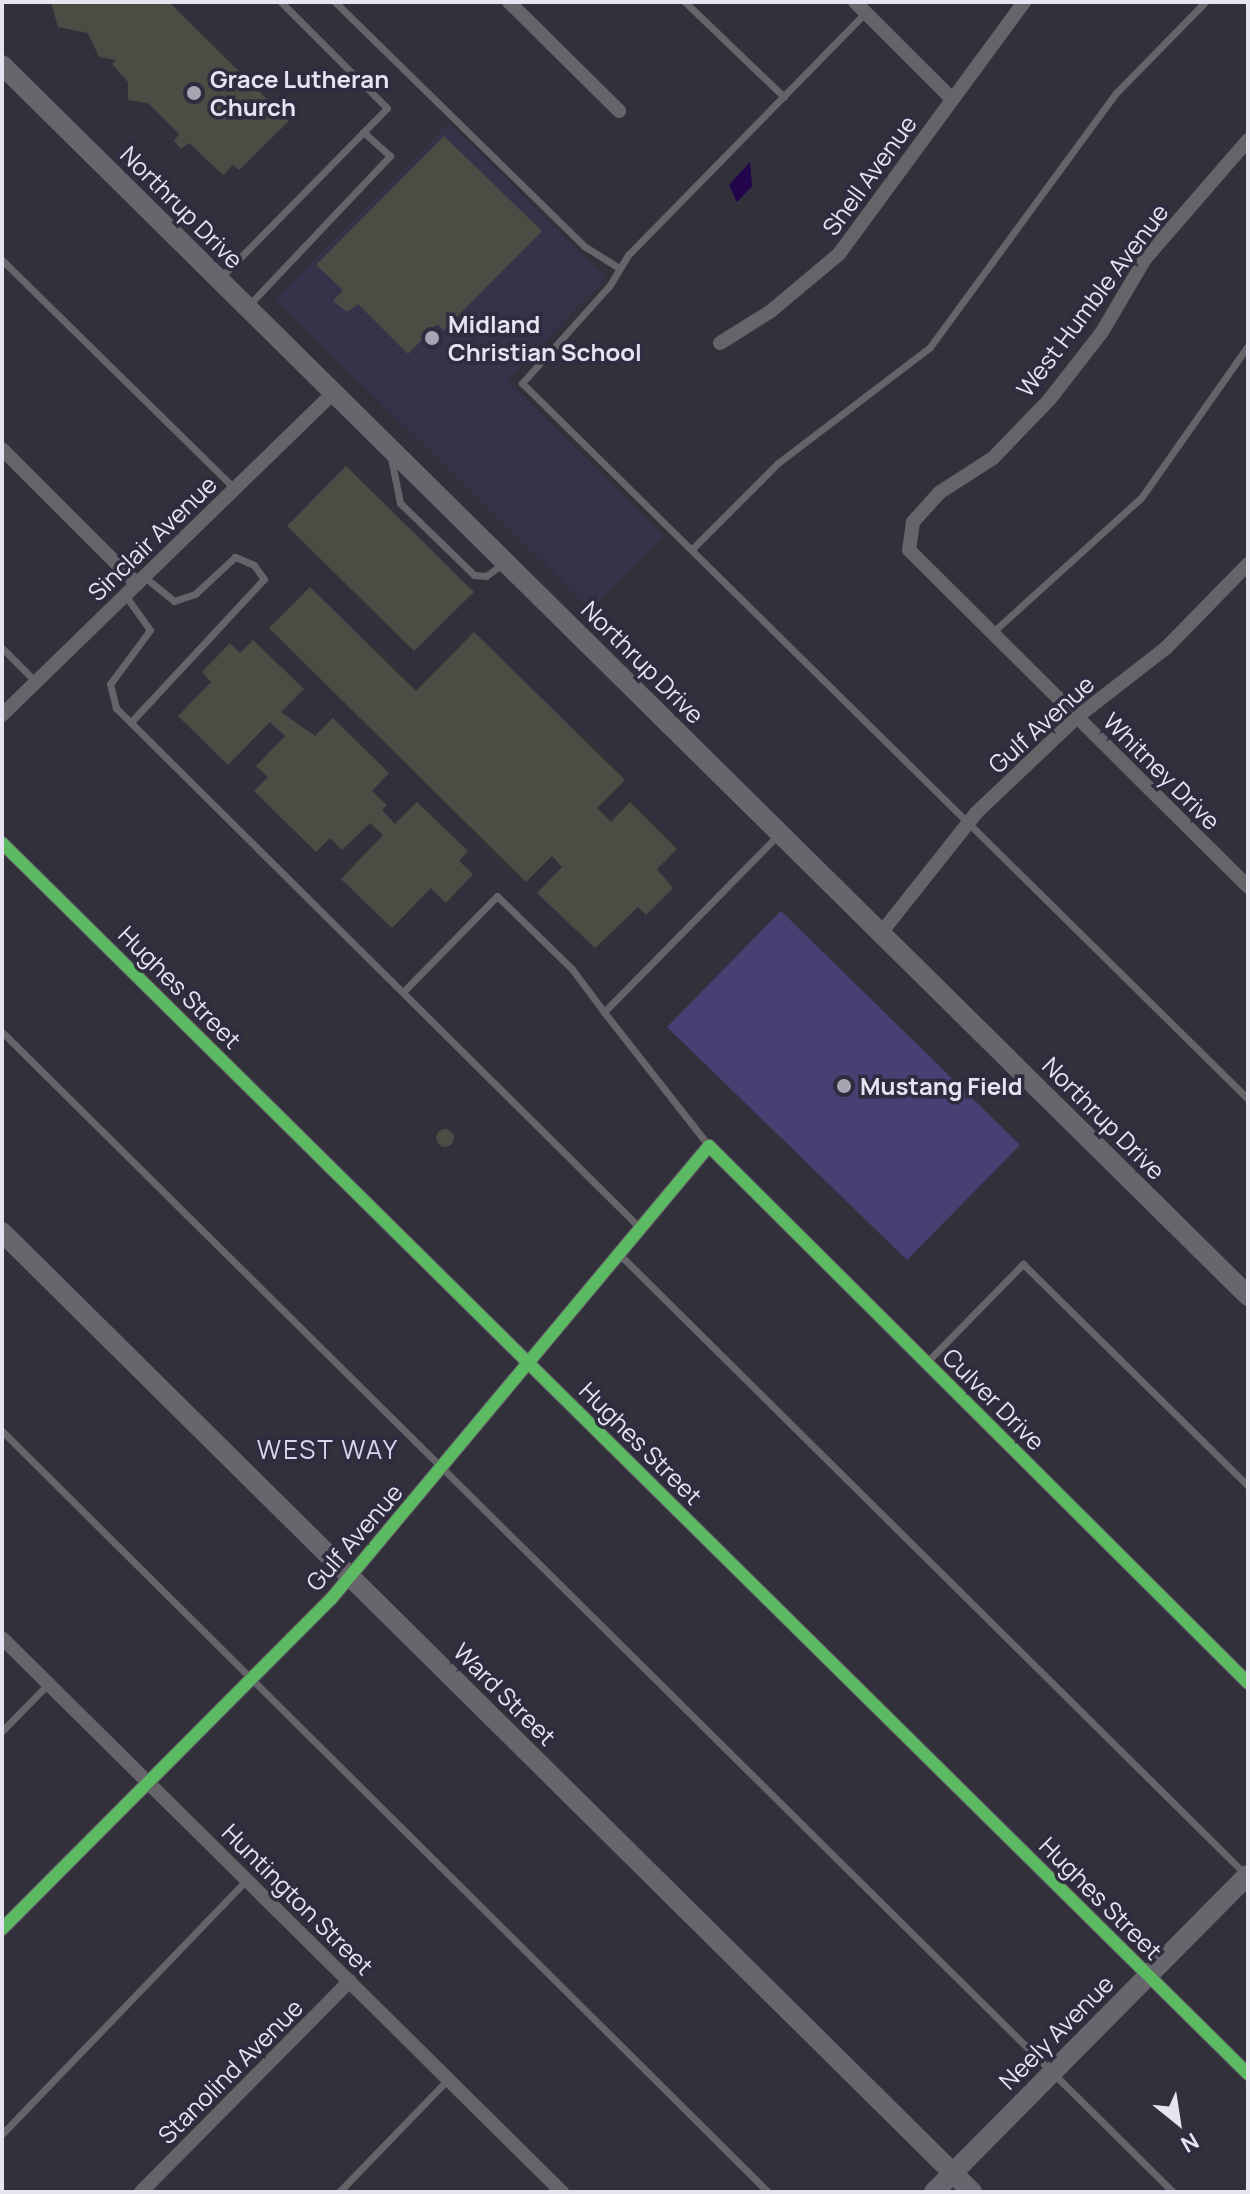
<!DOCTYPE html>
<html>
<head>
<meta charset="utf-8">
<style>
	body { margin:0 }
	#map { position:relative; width:1250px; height:2194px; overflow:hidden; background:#32303b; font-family:Manrope,sans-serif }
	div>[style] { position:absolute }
	.built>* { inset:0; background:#353249 }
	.green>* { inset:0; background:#493f73 }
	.water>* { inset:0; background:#22044d }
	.building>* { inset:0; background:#4a4d44 }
	.round { border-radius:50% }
	.lane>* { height:7px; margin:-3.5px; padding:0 3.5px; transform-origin:3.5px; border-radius:3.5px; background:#656469 }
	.street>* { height:14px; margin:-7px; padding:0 7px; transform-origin:7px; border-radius:7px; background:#656469 }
	.secondary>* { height:20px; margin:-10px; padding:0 10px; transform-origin:10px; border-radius:10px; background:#68666d }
	.cycleway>* { height:12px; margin:-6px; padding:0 6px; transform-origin:6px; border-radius:6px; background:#5cba63 }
	.dots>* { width:22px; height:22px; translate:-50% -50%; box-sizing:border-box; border:4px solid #2f2c3f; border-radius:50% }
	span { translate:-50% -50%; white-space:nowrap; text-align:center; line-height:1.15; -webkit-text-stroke:7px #2f2c3f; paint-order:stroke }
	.poi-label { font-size:24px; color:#e5e4f1; font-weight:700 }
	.left { translate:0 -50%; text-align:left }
	.street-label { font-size:24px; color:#e5e4f1 }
	.neighbourhood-label { font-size:26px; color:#d8d5ef; letter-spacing:2px }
	.frame { position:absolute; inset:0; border:4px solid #e5e4f1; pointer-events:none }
	.north { position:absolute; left:1138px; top:2082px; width:80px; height:80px; -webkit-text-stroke:6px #2f2c3f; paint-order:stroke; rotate:150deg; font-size:22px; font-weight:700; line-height:32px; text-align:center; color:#e5e4f1 }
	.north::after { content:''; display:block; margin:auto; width:28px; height:36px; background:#e5e4f1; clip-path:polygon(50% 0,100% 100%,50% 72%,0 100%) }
</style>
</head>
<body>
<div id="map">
	<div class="built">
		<i style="clip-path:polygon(449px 123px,606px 278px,507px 380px,664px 535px,591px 610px,276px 299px)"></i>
	</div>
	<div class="green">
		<i style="clip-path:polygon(781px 911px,1020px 1145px,907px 1260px,667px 1027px)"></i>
	</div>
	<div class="water">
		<i style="clip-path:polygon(750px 162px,752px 186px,737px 202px,729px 185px)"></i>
	</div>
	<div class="building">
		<i style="clip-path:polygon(51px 2px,169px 2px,289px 121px,239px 170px,233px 165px,223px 175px,189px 143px,181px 149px,174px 141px,179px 134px,148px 103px,128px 100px,128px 82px,112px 64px,116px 60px,99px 57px,88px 33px,58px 27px)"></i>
		<i style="clip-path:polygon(444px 136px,542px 231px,444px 330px,437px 324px,408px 354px,358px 304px,347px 312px,333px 301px,343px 290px,316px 265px)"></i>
		<i style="clip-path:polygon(346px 466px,474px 592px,414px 651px,287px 526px)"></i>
		<i style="clip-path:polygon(310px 587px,416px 691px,474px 632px,625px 780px,597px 808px,611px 822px,630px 802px,677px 849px,657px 869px,673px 888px,646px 915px,638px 907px,595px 948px,537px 893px,562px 867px,552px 856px,526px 882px,269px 628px)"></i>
		<i style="clip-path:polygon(253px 640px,304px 689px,281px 712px,315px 736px,333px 718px,389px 773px,372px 791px,387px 805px,382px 810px,395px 824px,417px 802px,468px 851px,459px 861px,473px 874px,446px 903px,431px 888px,392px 928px,341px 879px,383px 835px,370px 823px,342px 850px,330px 838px,316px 852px,254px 791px,268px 777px,256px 766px,285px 736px,270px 722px,228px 765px,178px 716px,211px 682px,202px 672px,230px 643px,240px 653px)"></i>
		<i class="round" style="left:436px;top:1129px;width:18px;height:18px"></i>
	</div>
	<div class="lane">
		<i style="left:335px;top:2px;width:349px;rotate:44.4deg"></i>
		<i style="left:584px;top:246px;width:40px;rotate:32deg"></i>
		<i style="left:685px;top:2px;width:137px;rotate:43.8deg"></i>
		<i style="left:866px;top:12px;width:340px;rotate:134.4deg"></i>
		<i style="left:628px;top:255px;width:35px;rotate:121deg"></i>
		<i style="left:610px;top:285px;width:132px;rotate:131.9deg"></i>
		<i style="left:522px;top:383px;width:1020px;rotate:44.6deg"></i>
		<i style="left:2px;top:260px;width:325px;rotate:44.5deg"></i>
		<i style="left:222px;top:276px;width:235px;rotate:-45.5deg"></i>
		<i style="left:387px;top:108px;width:150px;rotate:-135deg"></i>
		<i style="left:248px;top:306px;width:207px;rotate:-46.6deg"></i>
		<i style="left:390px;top:156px;width:36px;rotate:-138deg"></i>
		<i style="left:391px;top:458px;width:46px;rotate:78.7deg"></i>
		<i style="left:400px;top:503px;width:103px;rotate:44.2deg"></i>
		<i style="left:474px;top:575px;width:12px;rotate:5deg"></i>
		<i style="left:486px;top:576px;width:22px;rotate:-36deg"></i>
		<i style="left:693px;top:548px;width:120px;rotate:-45deg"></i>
		<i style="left:778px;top:463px;width:191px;rotate:-37.3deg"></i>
		<i style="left:930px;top:347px;width:315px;rotate:-53.8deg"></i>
		<i style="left:1116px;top:93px;width:127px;rotate:-45.6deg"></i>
		<i style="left:125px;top:595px;width:43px;rotate:54.5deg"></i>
		<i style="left:150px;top:630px;width:67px;rotate:126.5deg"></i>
		<i style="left:110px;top:684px;width:25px;rotate:76deg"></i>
		<i style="left:116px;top:708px;width:738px;rotate:44.78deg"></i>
		<i style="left:993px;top:632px;width:200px;rotate:-42.2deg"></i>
		<i style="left:1141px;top:498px;width:186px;rotate:-54.9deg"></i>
		<i style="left:2px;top:648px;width:48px;rotate:45deg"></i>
		<i style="left:131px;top:722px;width:195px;rotate:-47.1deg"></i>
		<i style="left:264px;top:579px;width:17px;rotate:-126deg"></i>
		<i style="left:254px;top:565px;width:21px;rotate:-157deg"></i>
		<i style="left:235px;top:557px;width:54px;rotate:137.2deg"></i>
		<i style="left:195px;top:594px;width:22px;rotate:162deg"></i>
		<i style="left:174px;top:601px;width:38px;rotate:-141deg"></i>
		<i style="left:403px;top:992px;width:134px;rotate:-45.6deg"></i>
		<i style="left:497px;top:896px;width:105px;rotate:44.2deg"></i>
		<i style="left:572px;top:969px;width:54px;rotate:53.3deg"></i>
		<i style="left:2px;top:1032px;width:1648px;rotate:44.73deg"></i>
		<i style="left:709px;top:1146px;width:170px;rotate:-128.1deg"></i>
		<i style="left:604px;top:1012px;width:248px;rotate:-45.5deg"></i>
		<i style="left:619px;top:1254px;width:882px;rotate:44.72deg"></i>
		<i style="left:926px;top:1363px;width:139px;rotate:-45.6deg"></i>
		<i style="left:1023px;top:1264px;width:316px;rotate:44.6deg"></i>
		<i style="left:2px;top:1431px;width:1080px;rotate:44.81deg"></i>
		<i style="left:2px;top:1731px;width:66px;rotate:-45.6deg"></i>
		<i style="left:2px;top:2134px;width:354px;rotate:-46.1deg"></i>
		<i style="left:339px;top:2192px;width:157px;rotate:-46deg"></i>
	</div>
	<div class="street">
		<i style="left:509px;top:2px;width:155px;rotate:44.7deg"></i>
		<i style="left:855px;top:2px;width:133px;rotate:45deg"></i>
		<i style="left:1248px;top:140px;width:157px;rotate:130.9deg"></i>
		<i style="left:1145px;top:259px;width:85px;rotate:120.5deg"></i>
		<i style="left:1102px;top:332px;width:86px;rotate:127.9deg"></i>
		<i style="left:1049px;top:400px;width:81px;rotate:134deg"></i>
		<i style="left:993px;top:458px;width:63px;rotate:147.3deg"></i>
		<i style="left:940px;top:492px;width:40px;rotate:132deg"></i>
		<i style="left:913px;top:522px;width:28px;rotate:98deg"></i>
		<i style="left:909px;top:550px;width:478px;rotate:44.8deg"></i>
		<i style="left:720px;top:343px;width:60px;rotate:-32.1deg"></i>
		<i style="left:771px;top:311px;width:89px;rotate:-40deg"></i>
		<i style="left:839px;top:254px;width:313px;rotate:-53.7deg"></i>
		<i style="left:2px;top:449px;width:191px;rotate:45deg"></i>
		<i style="left:2px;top:715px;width:462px;rotate:-44.2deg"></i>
		<i style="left:2px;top:843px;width:1752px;rotate:44.65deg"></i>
		<i style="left:881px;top:933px;width:153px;rotate:-51.6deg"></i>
		<i style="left:976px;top:813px;width:139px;rotate:-43.5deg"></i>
		<i style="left:1077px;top:717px;width:113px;rotate:-37.8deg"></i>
		<i style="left:1166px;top:648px;width:117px;rotate:-45.7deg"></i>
		<i style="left:2px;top:1638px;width:788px;rotate:44.69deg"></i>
		<i style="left:2px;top:1929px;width:466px;rotate:-45.1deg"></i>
		<i style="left:331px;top:1599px;width:590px;rotate:-50.16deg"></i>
		<i style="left:709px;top:1146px;width:761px;rotate:44.89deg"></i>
		<i style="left:141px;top:2192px;width:297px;rotate:-45.3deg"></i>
	</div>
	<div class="secondary">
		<i style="left:2px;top:65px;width:1752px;rotate:44.65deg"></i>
		<i style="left:2px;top:1232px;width:1365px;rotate:44.7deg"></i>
		<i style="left:934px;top:2192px;width:446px;rotate:-45.3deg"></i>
	</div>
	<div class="cycleway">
		<i style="left:2px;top:843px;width:1752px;rotate:44.65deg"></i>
		<i style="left:2px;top:1929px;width:466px;rotate:-45.1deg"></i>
		<i style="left:331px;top:1599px;width:590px;rotate:-50.16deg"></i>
		<i style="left:709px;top:1146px;width:761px;rotate:44.89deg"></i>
	</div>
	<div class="dots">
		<i style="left:194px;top:93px;background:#a6a5b1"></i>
		<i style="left:432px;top:338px;background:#a6a5b1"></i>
		<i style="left:844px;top:1086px;background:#a6a5b1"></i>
	</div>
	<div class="poi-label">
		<span class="left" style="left:210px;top:93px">Grace Lutheran<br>Church</span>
		<span class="left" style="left:448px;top:338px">Midland<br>Christian School</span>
		<span class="left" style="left:860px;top:1086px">Mustang Field</span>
	</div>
	<div class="street-label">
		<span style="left:869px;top:175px;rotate:-54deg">Shell Avenue</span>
		<span style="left:182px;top:207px;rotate:45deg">Northrup Drive</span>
		<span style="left:1092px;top:300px;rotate:-53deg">West Humble Avenue</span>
		<span style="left:152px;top:538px;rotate:-44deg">Sinclair Avenue</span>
		<span style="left:643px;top:662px;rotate:45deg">Northrup Drive</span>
		<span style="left:1041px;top:724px;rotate:-42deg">Gulf Avenue</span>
		<span style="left:1162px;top:771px;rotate:45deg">Whitney Drive</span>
		<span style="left:180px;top:987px;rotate:45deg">Hughes Street</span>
		<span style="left:1104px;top:1118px;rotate:45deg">Northrup Drive</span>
		<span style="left:994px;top:1399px;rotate:45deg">Culver Drive</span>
		<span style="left:641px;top:1443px;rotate:45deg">Hughes Street</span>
		<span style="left:354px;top:1537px;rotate:-49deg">Gulf Avenue</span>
		<span style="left:505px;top:1694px;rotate:45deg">Ward Street</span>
		<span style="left:1101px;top:1898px;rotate:45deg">Hughes Street</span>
		<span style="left:298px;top:1899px;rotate:45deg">Huntington Street</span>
		<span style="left:1056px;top:2032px;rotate:-45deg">Neely Avenue</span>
		<span style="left:230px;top:2071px;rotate:-45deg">Stanolind Avenue</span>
	</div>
	<div class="neighbourhood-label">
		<span style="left:328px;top:1450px">WEST WAY</span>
	</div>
	<div class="frame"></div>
	<div class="north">N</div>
</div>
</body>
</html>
